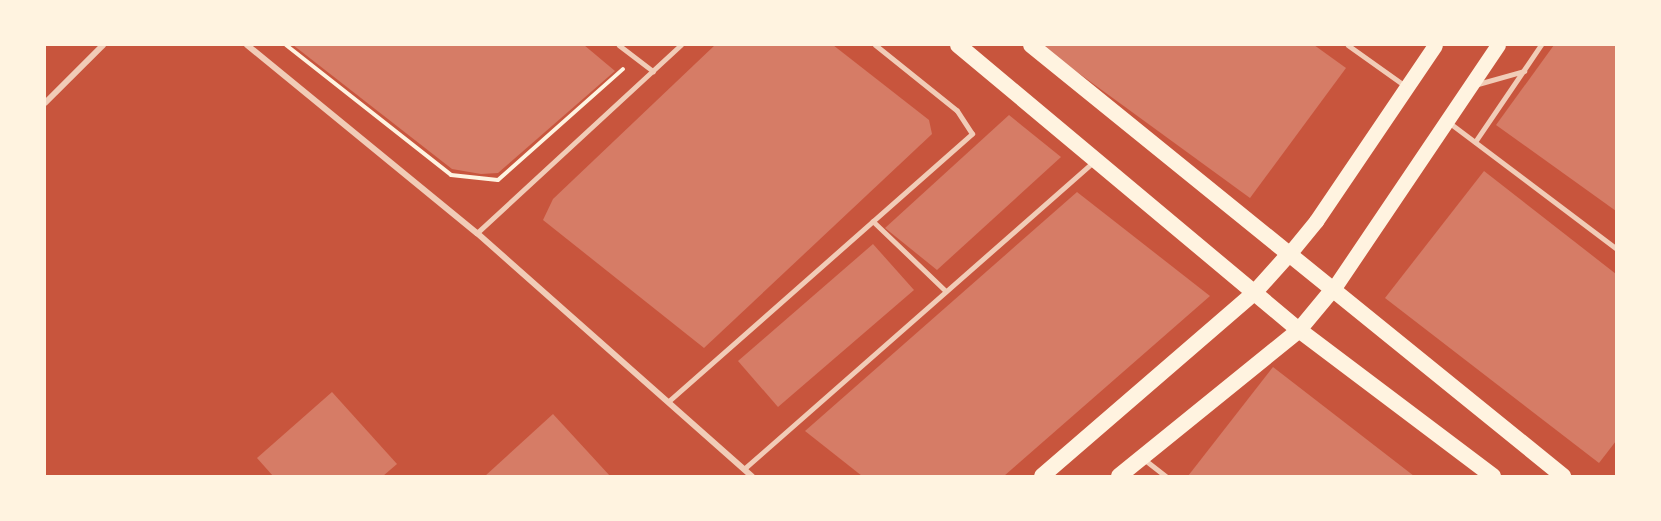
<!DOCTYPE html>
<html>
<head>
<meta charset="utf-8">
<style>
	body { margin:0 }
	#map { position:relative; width:1661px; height:521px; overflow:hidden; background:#c8553d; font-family:"IBM Plex Sans",sans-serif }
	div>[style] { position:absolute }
	.building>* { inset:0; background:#d67c66 }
	.path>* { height:4px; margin:-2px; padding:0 2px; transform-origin:2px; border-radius:2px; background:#fff3e0 }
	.service>* { height:4.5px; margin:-2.25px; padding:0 2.25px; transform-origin:2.25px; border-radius:2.25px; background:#f1ccb7 }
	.minor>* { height:6px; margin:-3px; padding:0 3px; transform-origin:3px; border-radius:3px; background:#f1ccb7 }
	.primary>* { height:15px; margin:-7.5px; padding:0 7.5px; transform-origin:7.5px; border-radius:7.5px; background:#fff3e0 }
	.trunk>* { height:16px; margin:-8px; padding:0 8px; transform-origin:8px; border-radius:8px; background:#fff3e0 }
	span { translate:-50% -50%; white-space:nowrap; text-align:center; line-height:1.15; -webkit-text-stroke:4.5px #fff3e0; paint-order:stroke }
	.frame { position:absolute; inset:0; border:46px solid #fff3e0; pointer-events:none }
</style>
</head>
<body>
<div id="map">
	<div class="building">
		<i style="clip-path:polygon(293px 45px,584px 45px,615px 71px,498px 173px,481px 174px,452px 169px)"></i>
		<i style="clip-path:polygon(715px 45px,833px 45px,929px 120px,932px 134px,704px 348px,543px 220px,553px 199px)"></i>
		<i style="clip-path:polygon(1040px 45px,1314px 45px,1346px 68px,1250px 198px)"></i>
		<i style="clip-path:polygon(1554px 45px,1616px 45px,1616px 211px,1496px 125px)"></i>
		<i style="clip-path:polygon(1009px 115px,1061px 157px,937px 270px,885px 228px)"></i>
		<i style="clip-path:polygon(1484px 171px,1616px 274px,1616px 441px,1599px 463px,1385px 298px)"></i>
		<i style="clip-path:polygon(1077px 192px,1210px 296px,1004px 476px,862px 476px,805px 431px)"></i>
		<i style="clip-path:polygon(873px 244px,914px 290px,778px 407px,738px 361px)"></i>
		<i style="clip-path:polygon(1273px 367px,1414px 476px,1188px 476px)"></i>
		<i style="clip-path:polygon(332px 392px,397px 464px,383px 476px,273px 476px,257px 458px)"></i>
		<i style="clip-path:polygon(553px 414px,610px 476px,485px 476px)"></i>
	</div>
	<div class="path">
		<i style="left:286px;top:45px;width:210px;rotate:38.2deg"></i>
		<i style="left:451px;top:175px;width:47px;rotate:6.1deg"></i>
		<i style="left:498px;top:180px;width:167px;rotate:-41.6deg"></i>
	</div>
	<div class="service">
		<i style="left:619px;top:45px;width:43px;rotate:37.4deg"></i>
		<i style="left:1348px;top:45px;width:69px;rotate:35.5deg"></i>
		<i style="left:1478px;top:84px;width:48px;rotate:-15.8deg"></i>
		<i style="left:1450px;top:123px;width:208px;rotate:37deg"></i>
		<i style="left:1475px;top:142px;width:117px;rotate:-55.8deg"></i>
		<i style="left:873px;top:221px;width:101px;rotate:43.8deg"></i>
		<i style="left:477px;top:233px;width:277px;rotate:-42.7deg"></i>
		<i style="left:669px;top:401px;width:404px;rotate:-41.4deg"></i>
		<i style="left:972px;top:134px;width:27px;rotate:-123deg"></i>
		<i style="left:957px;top:111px;width:105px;rotate:-141.2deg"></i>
		<i style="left:1144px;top:459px;width:28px;rotate:38deg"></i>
		<i style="left:744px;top:469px;width:465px;rotate:-41.3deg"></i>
	</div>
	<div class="minor">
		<i style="left:247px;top:45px;width:297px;rotate:39.3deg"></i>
		<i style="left:477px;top:233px;width:367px;rotate:41.5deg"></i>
		<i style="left:45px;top:103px;width:82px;rotate:-45deg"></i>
	</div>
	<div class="primary">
		<i style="left:1289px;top:254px;width:43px;rotate:-50.7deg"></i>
		<i style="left:1316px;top:221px;width:212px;rotate:-55.9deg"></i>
		<i style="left:1334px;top:288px;width:293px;rotate:-56deg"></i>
	</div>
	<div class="trunk">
		<i style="left:958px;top:45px;width:444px;rotate:39.9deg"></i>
		<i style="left:1299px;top:330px;width:243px;rotate:37deg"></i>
		<i style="left:1031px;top:45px;width:685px;rotate:39.01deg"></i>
		<i style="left:1042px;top:476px;width:280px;rotate:-40.8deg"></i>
		<i style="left:1254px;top:293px;width:52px;rotate:-48.1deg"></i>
		<i style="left:1119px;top:476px;width:232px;rotate:-39deg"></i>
		<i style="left:1299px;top:330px;width:55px;rotate:-50.2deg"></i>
	</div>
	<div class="frame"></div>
</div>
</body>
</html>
